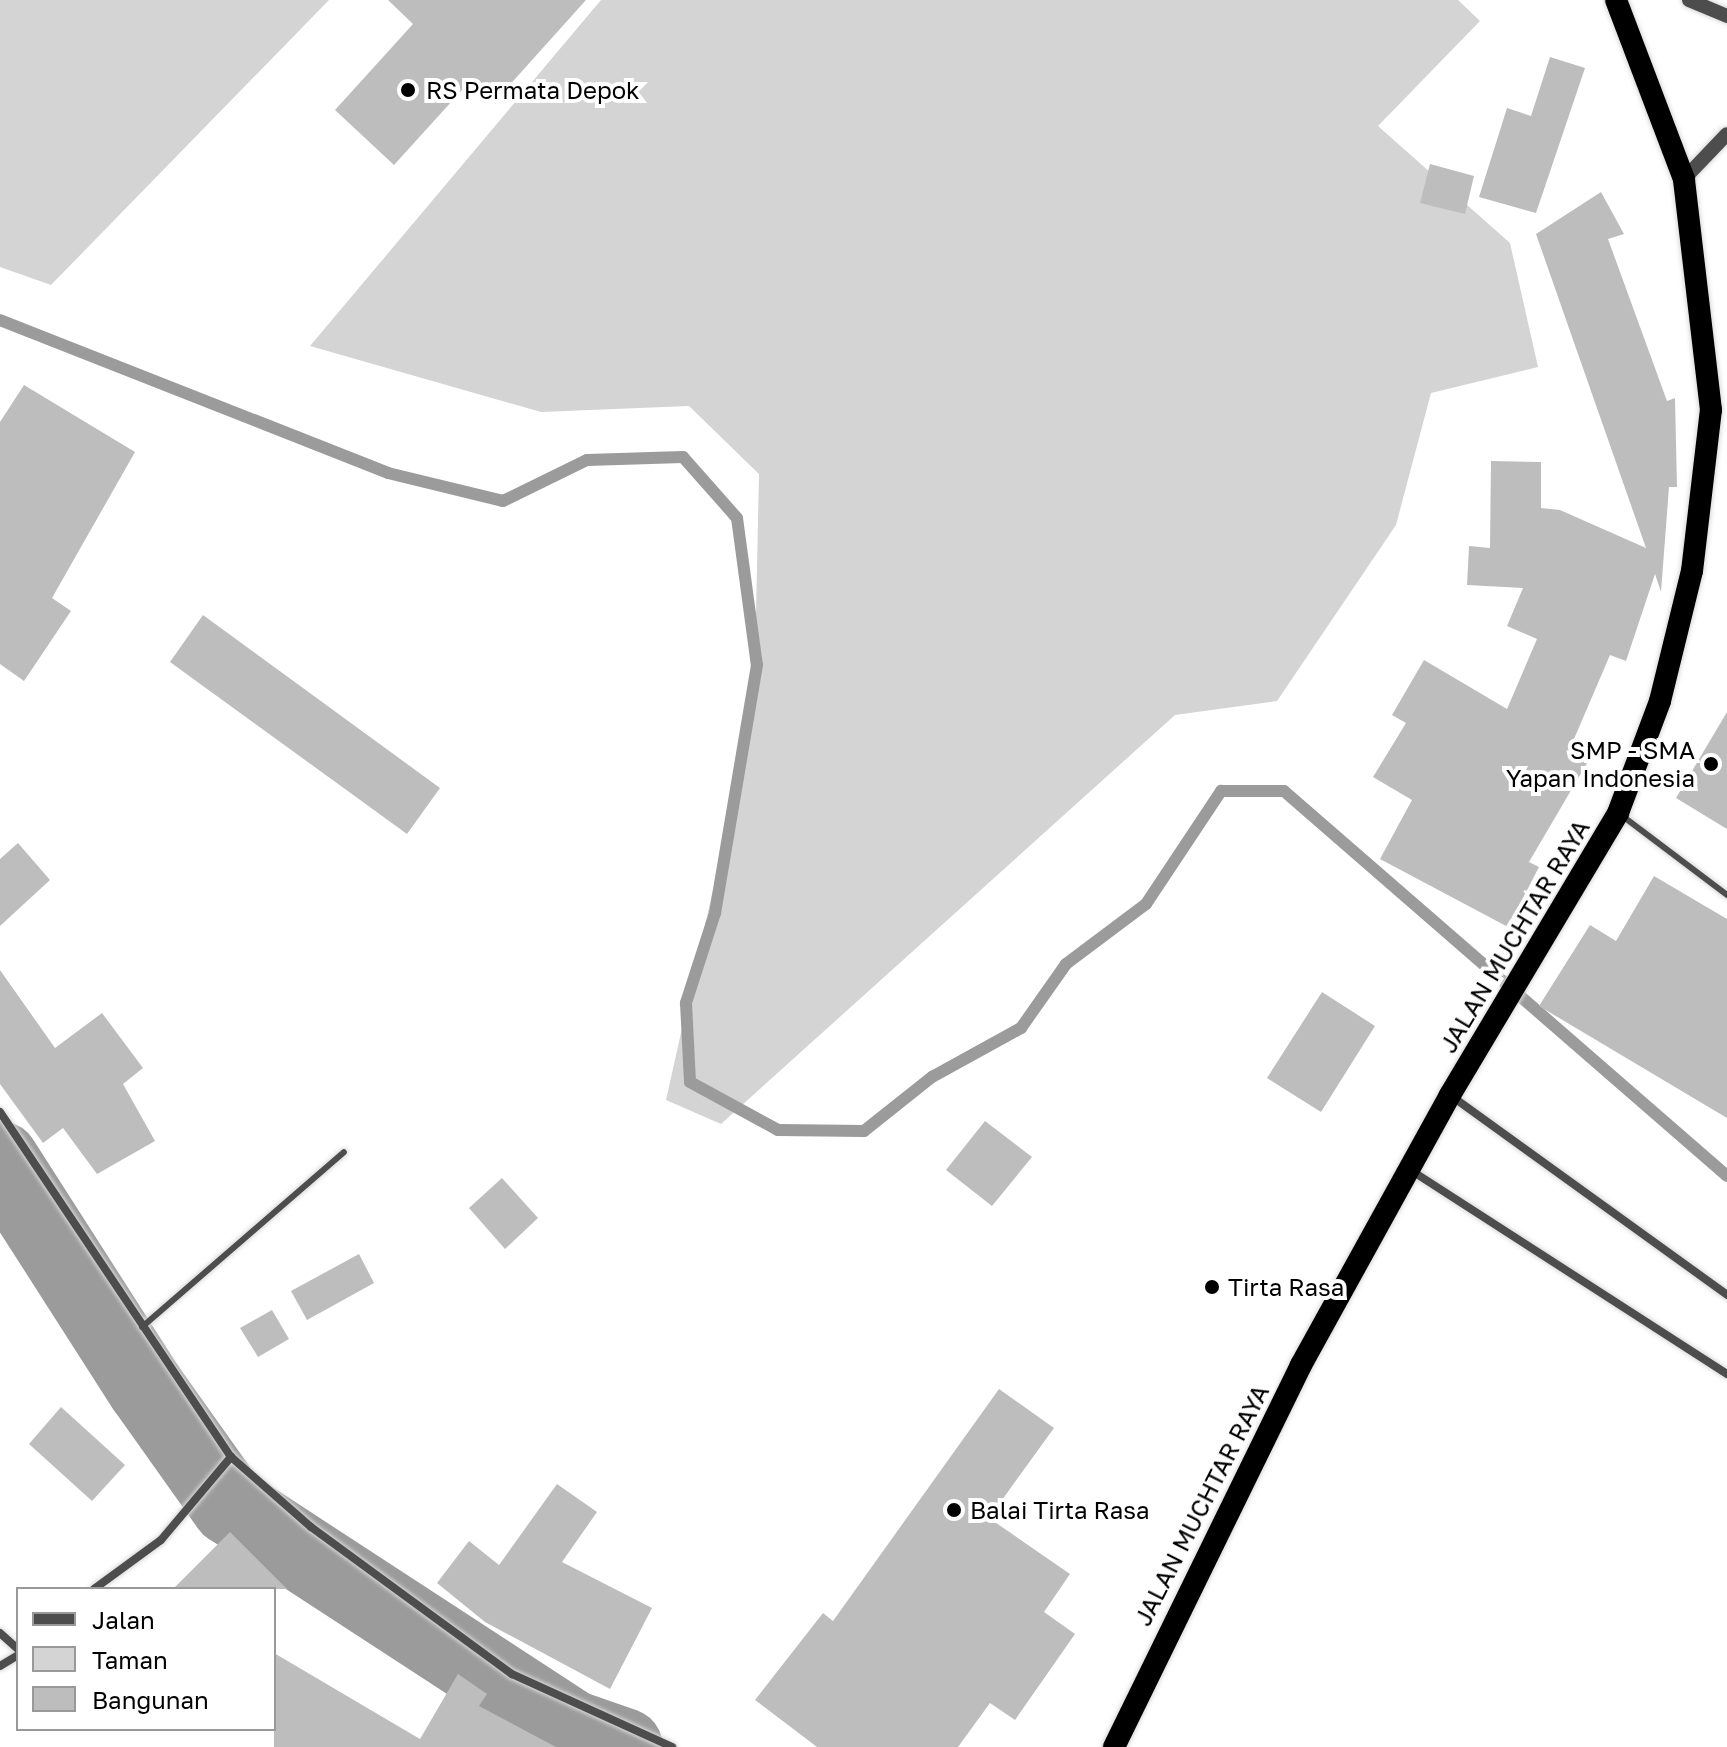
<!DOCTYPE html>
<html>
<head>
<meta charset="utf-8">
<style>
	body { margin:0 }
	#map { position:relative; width:1727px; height:1747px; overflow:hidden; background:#fff; font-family:"Golos Text",sans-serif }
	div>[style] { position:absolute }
	.green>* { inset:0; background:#d4d4d4 }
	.stream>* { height:12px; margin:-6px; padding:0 6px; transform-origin:6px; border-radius:6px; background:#9b9b9b }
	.river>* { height:78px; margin:-39px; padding:0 39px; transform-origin:39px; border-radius:39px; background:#9b9b9b }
	.building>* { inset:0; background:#bdbdbd }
	.roads { filter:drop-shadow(0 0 2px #dbdbdb) drop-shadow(0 0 2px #dbdbdb) }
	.service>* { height:6px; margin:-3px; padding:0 3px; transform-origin:3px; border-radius:3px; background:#4d4d4d }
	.minor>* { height:8px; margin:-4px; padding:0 4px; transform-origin:4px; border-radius:4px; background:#4d4d4d }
	.tertiary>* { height:14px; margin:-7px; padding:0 7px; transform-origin:7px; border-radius:7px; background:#4d4d4d }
	.trunk>* { height:22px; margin:-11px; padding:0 11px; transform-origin:11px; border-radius:11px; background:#000 }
	.dots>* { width:22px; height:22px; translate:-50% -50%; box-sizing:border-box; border:4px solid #fff; border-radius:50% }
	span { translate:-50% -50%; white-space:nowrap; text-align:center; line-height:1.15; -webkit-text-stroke:8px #fff; paint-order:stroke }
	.poi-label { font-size:24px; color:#000 }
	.left { translate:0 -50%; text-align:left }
	.right { translate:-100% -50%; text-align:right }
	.street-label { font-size:24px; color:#000 }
	.legend { position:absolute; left:16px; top:1587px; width:260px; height:144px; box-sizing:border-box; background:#fff; border:2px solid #999; margin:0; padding:10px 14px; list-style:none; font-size:24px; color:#000 }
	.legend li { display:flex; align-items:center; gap:16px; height:40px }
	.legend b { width:40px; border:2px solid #999 }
</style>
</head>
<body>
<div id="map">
	<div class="green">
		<i style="clip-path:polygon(0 0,329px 0,51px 285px,0 267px)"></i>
		<i style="clip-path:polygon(601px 0,1458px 0,1480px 21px,1378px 126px,1510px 243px,1538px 367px,1431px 393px,1396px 525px,1277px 701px,1175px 715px,721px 1124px,666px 1100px,754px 706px,759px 474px,689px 406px,541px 412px,310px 346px)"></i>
	</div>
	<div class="stream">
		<i style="left:0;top:320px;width:417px;rotate:21.5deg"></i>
		<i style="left:388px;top:473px;width:118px;rotate:13.7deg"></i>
		<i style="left:503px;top:501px;width:93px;rotate:-26deg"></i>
		<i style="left:587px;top:460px;width:96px;rotate:-1.8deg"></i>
		<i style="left:683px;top:457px;width:81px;rotate:48.5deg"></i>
		<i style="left:737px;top:518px;width:148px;rotate:82.3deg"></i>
		<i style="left:757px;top:665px;width:252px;rotate:99.6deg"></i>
		<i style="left:715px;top:913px;width:95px;rotate:107.9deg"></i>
		<i style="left:686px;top:1003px;width:79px;rotate:87.1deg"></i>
		<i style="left:690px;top:1082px;width:100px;rotate:28.6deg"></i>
		<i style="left:778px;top:1130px;width:86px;rotate:0.7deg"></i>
		<i style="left:864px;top:1131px;width:87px;rotate:-38.5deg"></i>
		<i style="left:932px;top:1077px;width:102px;rotate:-28.8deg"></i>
		<i style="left:1021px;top:1028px;width:78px;rotate:-54.9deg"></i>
		<i style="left:1066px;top:964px;width:100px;rotate:-36.9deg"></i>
		<i style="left:1146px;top:904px;width:136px;rotate:-56.4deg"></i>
		<i style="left:1221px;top:791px;width:63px"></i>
		<i style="left:1284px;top:791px;width:587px;rotate:40.99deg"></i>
	</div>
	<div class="river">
		<i style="left:0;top:1160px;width:271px;rotate:57.4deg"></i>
		<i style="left:146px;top:1388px;width:145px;rotate:54.6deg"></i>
		<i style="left:230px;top:1506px;width:408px;rotate:33.1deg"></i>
		<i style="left:572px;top:1729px;width:55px;rotate:19.1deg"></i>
	</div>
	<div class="building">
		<i style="clip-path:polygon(388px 0,586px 0,496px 100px,472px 79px,394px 165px,335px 110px,413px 24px)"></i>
		<i style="clip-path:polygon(1550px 57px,1585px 68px,1536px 213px,1479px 197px,1507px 108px,1531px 116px)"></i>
		<i style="clip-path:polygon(1430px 164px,1474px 176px,1465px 214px,1420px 203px)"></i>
		<i style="clip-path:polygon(1601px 192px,1624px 234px,1608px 239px,1667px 401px,1675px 398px,1677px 487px,1669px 487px,1661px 592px,1655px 574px,1626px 661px,1610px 655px,1571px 746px,1590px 758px,1529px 862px,1539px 867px,1508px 927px,1380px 859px,1412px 800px,1373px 777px,1406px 723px,1392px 715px,1424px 660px,1507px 709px,1537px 639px,1507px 626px,1523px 588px,1467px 585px,1469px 546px,1490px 548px,1491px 461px,1541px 462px,1541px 508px,1560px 510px,1646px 548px,1536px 234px)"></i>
		<i style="clip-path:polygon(24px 385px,135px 452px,52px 598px,71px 611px,24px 681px,0 664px,0 422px)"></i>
		<i style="clip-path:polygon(203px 615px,440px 788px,407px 834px,170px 662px)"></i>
		<i style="clip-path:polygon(1727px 712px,1727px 829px,1676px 798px)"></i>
		<i style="clip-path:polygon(18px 843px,50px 880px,0 926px,0 859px)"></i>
		<i style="clip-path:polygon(1654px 876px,1727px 919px,1727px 1118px,1539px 1006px,1590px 925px,1616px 941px)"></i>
		<i style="clip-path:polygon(0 970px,55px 1048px,102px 1013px,143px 1068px,123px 1084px,155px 1141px,97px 1174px,63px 1128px,43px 1143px,0 1084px)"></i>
		<i style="clip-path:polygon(1322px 992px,1375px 1026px,1321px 1112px,1267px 1078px)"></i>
		<i style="clip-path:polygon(985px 1121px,1032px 1157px,992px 1206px,946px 1170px)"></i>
		<i style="clip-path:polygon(502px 1178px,538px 1218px,505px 1249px,469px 1208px)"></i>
		<i style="clip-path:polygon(359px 1254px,374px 1283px,307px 1320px,291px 1291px)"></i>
		<i style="clip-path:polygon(272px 1310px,289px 1339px,258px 1357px,240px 1328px)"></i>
		<i style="clip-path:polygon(999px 1389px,1054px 1428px,989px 1518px,1070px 1574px,1044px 1612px,1075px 1634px,1015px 1720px,990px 1703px,958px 1747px,817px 1747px,755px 1700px,823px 1613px,833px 1621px)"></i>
		<i style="clip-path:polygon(61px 1407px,125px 1465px,92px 1501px,29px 1444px)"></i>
		<i style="clip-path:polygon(557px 1484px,597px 1512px,562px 1562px,652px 1608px,610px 1689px,485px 1622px,437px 1583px,469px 1541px,499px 1565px)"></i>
		<i style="clip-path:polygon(230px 1532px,287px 1589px,173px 1589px)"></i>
		<i style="clip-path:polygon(274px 1653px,420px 1739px,458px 1674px,487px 1694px,479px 1706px,556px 1747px,274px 1747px)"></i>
	</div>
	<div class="roads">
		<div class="service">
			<i style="left:1621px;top:815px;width:133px;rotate:37deg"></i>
			<i style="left:142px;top:1327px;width:267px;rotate:-40.9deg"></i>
		</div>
		<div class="minor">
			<i style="left:1450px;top:1095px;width:342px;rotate:35.8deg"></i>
			<i style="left:0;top:1112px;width:415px;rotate:56.2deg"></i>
			<i style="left:231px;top:1457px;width:106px;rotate:41.2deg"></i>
			<i style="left:311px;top:1527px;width:249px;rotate:36.2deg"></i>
			<i style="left:512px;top:1674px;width:176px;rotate:24.5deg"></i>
			<i style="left:1412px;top:1171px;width:375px;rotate:32.8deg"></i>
			<i style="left:94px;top:1589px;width:83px;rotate:-36.2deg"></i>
			<i style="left:161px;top:1540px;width:109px;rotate:-49.9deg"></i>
			<i style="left:0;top:1633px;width:24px;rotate:42deg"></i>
			<i style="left:0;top:1666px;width:21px;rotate:-31deg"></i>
		</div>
		<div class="tertiary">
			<i style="left:1689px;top:0;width:41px;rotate:22.8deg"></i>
			<i style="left:1684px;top:179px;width:62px;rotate:-46.3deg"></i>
		</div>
		<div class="trunk">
			<i style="left:1114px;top:1747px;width:425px;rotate:-63.9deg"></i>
			<i style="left:1301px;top:1365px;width:308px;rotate:-61.1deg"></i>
			<i style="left:1450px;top:1095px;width:328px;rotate:-59.2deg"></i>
			<i style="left:1618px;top:813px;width:120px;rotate:-69.4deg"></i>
			<i style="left:1660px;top:701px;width:134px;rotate:-76.2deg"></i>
			<i style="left:1692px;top:571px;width:162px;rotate:-83.3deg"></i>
			<i style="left:1711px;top:410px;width:233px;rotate:-96.7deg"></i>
			<i style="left:1684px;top:179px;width:191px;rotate:-110.8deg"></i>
		</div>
	</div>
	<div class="dots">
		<i style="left:408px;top:90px;background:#000"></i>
		<i style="left:1711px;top:764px;background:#000"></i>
		<i style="left:1212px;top:1287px;background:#000"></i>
		<i style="left:954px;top:1510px;background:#000"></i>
	</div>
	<div class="poi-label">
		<span class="left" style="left:426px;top:90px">RS Permata Depok</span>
		<span class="right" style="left:1695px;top:764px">SMP - SMA<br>Yapan Indonesia</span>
		<span class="left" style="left:1228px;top:1287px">Tirta Rasa</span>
		<span class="left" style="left:970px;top:1510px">Balai Tirta Rasa</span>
	</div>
	<div class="street-label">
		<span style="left:1514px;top:936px;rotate:-59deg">JALAN MUCHTAR RAYA</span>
		<span style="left:1201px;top:1505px;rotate:-63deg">JALAN MUCHTAR RAYA</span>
	</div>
	<ul class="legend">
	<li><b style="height:10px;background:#4d4d4d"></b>Jalan</li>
	<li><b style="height:22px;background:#d4d4d4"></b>Taman</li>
	<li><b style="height:22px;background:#bdbdbd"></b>Bangunan</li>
	</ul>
</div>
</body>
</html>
